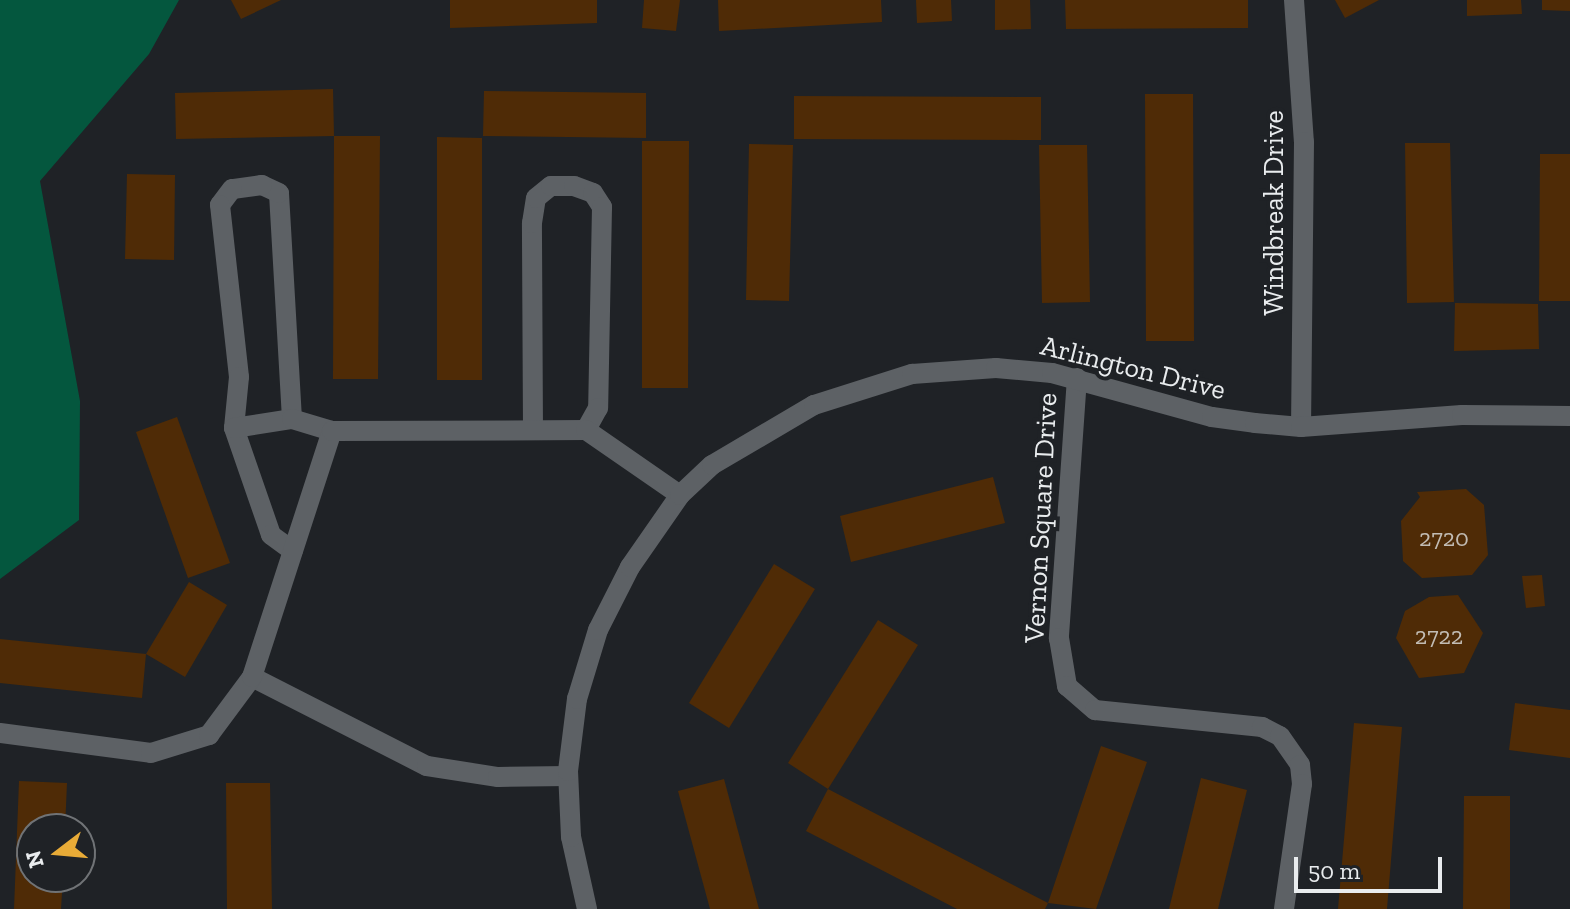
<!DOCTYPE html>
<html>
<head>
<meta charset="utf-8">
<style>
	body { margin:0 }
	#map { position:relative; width:1570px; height:909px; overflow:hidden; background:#1f2226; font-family:"Zilla Slab",serif }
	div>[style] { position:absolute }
	.green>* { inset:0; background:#04573e }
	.building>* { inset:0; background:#4f2b06 }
	.minor>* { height:20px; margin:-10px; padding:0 10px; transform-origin:10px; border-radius:10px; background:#5d6165 }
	span { translate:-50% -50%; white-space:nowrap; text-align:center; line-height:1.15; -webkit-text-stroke:8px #1f2226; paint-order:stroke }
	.number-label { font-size:24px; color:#c2bcb4 }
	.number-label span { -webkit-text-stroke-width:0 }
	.street-label { font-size:28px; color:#e9ecee }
	.north { position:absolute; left:16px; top:813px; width:80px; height:80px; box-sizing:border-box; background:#1f2226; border:2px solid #707376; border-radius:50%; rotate:254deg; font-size:22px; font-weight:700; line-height:32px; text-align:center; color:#e9ecee }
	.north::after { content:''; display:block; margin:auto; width:28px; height:36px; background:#e8ab37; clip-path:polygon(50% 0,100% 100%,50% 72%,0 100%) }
	.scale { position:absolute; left:1294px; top:857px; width:148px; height:36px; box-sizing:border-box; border:4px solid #e9ecee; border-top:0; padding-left:10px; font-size:24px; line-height:28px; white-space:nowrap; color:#e9ecee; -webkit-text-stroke:6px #1f2226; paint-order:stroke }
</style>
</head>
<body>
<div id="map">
	<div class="green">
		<i style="clip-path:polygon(0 0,179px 0,149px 54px,40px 181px,80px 401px,79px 520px,0 579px)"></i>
	</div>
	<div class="building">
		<i style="clip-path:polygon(231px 0,281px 0,241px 19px)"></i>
		<i style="clip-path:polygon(450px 0,597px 0,597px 23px,450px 28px)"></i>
		<i style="clip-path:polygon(644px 0,680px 0,676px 31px,642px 28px)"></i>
		<i style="clip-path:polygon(718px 0,881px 0,882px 22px,719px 31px)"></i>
		<i style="clip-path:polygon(916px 0,951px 0,952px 21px,917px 23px)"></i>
		<i style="clip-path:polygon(995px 0,1030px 0,1031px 29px,995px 30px)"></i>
		<i style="clip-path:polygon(1065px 0,1248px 0,1248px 28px,1066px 29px)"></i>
		<i style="clip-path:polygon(1335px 0,1379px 0,1345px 18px)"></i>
		<i style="clip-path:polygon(1467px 0,1521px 0,1522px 14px,1467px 16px)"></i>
		<i style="clip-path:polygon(1542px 0,1570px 0,1570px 11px,1542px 10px)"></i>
		<i style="clip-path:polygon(333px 89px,334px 136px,176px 139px,175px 93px)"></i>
		<i style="clip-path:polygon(484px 91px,646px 93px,646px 138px,483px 136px)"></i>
		<i style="clip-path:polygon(1145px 94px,1193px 94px,1194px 341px,1146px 341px)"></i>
		<i style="clip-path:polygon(794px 96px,1041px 97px,1041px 140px,794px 139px)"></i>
		<i style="clip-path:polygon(334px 136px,380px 136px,378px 379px,333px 379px)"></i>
		<i style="clip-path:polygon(437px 137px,482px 138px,482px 380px,437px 380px)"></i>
		<i style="clip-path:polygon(642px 141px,689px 141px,688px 388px,642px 388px)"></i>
		<i style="clip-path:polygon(1405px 143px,1450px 143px,1454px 302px,1407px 303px)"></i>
		<i style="clip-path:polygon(749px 144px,793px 145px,789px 301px,746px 300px)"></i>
		<i style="clip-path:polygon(1039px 145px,1087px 145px,1090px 302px,1042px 303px)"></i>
		<i style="clip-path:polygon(1540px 154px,1570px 154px,1570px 301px,1539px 301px)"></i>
		<i style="clip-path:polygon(127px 174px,175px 175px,174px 260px,125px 259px)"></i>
		<i style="clip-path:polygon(1455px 303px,1538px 304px,1539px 349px,1454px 351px)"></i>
		<i style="clip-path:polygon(177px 417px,230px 563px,188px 578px,136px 432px)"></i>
		<i style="clip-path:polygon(993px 477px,1005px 523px,851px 562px,840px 516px)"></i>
		<i style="clip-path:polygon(1466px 489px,1484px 505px,1488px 555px,1472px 575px,1422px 578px,1403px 561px,1401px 521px,1420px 497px,1417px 492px)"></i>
		<i style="clip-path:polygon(774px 564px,815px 589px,729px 728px,689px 703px)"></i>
		<i style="clip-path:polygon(1542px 575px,1545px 606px,1526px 608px,1522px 576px)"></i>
		<i style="clip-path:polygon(189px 582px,227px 605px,185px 677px,146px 654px)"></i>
		<i style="clip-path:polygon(1458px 595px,1483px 633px,1464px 673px,1419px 678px,1396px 638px,1405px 611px,1429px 597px)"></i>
		<i style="clip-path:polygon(878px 620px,918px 645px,828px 789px,788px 763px)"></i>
		<i style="clip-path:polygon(0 639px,146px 654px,142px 698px,0 683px)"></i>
		<i style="clip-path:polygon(1515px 703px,1570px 710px,1570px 758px,1509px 750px)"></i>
		<i style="clip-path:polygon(1354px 723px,1402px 727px,1387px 909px,1338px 909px)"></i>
		<i style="clip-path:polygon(1101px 746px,1147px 762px,1096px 909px,1048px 903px,1045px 909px,957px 909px,806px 831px,828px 789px,1048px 903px)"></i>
		<i style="clip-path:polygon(1201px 778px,1247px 790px,1218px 909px,1169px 909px)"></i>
		<i style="clip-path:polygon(724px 779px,759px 909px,710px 909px,678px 791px)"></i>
		<i style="clip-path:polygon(19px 781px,67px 783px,65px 829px,32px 829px,32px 877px,63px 877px,61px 909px,14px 909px)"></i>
		<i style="clip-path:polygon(226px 783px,270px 783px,272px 909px,227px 909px)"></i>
		<i style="clip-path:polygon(1464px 796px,1510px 796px,1510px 909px,1463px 909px)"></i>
	</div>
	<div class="minor">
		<i style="left:1294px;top:0;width:142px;rotate:86deg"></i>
		<i style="left:1304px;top:142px;width:285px;rotate:90.6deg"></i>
		<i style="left:1077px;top:378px;width:261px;rotate:94deg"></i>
		<i style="left:1059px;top:638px;width:49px;rotate:80.5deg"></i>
		<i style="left:1067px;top:686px;width:37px;rotate:41deg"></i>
		<i style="left:1095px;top:710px;width:168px;rotate:5.8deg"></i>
		<i style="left:1262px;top:727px;width:20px;rotate:27deg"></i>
		<i style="left:1280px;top:736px;width:35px;rotate:55deg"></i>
		<i style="left:1300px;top:765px;width:19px;rotate:84deg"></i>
		<i style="left:1302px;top:784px;width:126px;rotate:98.2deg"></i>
		<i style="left:292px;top:419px;width:226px;rotate:-93.3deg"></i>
		<i style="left:279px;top:193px;width:19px;rotate:-155deg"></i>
		<i style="left:262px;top:185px;width:30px;rotate:172deg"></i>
		<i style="left:232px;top:189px;width:20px;rotate:127deg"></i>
		<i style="left:220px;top:205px;width:173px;rotate:83.7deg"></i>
		<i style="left:239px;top:377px;width:51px;rotate:95.6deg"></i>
		<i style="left:234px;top:428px;width:113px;rotate:70.9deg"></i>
		<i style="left:271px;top:535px;width:27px;rotate:36deg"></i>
		<i style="left:234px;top:428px;width:59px;rotate:-8.8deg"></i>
		<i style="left:292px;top:419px;width:42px;rotate:16.7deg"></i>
		<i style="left:533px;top:430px;width:207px;rotate:-90.3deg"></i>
		<i style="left:532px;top:223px;width:25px;rotate:-81deg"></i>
		<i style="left:536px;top:198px;width:19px;rotate:-39deg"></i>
		<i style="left:551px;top:186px;width:23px"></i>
		<i style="left:574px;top:186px;width:20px;rotate:20deg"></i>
		<i style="left:593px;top:193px;width:17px;rotate:57deg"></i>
		<i style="left:602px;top:207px;width:201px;rotate:91.1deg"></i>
		<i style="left:598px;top:408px;width:25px;rotate:119deg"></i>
		<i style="left:252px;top:677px;width:196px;rotate:27deg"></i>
		<i style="left:427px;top:766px;width:72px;rotate:8.8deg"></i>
		<i style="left:498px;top:777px;width:70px;rotate:-0.8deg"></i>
		<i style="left:0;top:733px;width:152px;rotate:7.5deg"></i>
		<i style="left:151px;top:753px;width:61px;rotate:-17.2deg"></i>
		<i style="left:209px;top:735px;width:72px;rotate:-53.4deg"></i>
		<i style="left:252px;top:677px;width:259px;rotate:-72deg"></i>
		<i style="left:332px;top:431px;width:254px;rotate:-0.2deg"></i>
		<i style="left:586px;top:430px;width:114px;rotate:34.7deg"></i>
		<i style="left:587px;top:909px;width:74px;rotate:-102.5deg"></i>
		<i style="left:571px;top:837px;width:66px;rotate:-92.6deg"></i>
		<i style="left:568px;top:771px;width:73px;rotate:-82.9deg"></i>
		<i style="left:577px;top:699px;width:72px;rotate:-73.1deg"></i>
		<i style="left:598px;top:630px;width:71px;rotate:-63.1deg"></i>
		<i style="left:630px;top:567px;width:88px;rotate:-55.2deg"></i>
		<i style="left:680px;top:495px;width:44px;rotate:-43.2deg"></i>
		<i style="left:712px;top:465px;width:118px;rotate:-30.5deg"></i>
		<i style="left:814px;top:405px;width:103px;rotate:-17.6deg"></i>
		<i style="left:912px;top:374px;width:84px;rotate:-4.1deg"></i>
		<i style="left:996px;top:368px;width:56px;rotate:5.1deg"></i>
		<i style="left:1052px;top:373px;width:166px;rotate:15.4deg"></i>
		<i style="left:1212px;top:417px;width:43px;rotate:7.9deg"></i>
		<i style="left:1255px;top:423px;width:46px;rotate:5deg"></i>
		<i style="left:1301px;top:427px;width:161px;rotate:-4.3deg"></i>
		<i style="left:1462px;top:415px;width:108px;rotate:0.5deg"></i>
	</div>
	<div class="number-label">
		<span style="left:1444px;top:538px">2720</span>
		<span style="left:1439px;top:636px">2722</span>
	</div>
	<div class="street-label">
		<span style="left:1274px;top:213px;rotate:-90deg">Windbreak Drive</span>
		<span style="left:1133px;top:368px;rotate:14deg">Arlington Drive</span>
		<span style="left:1041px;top:518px;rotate:-87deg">Vernon Square Drive</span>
	</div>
	<div class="north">N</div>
	<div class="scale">50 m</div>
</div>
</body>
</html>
